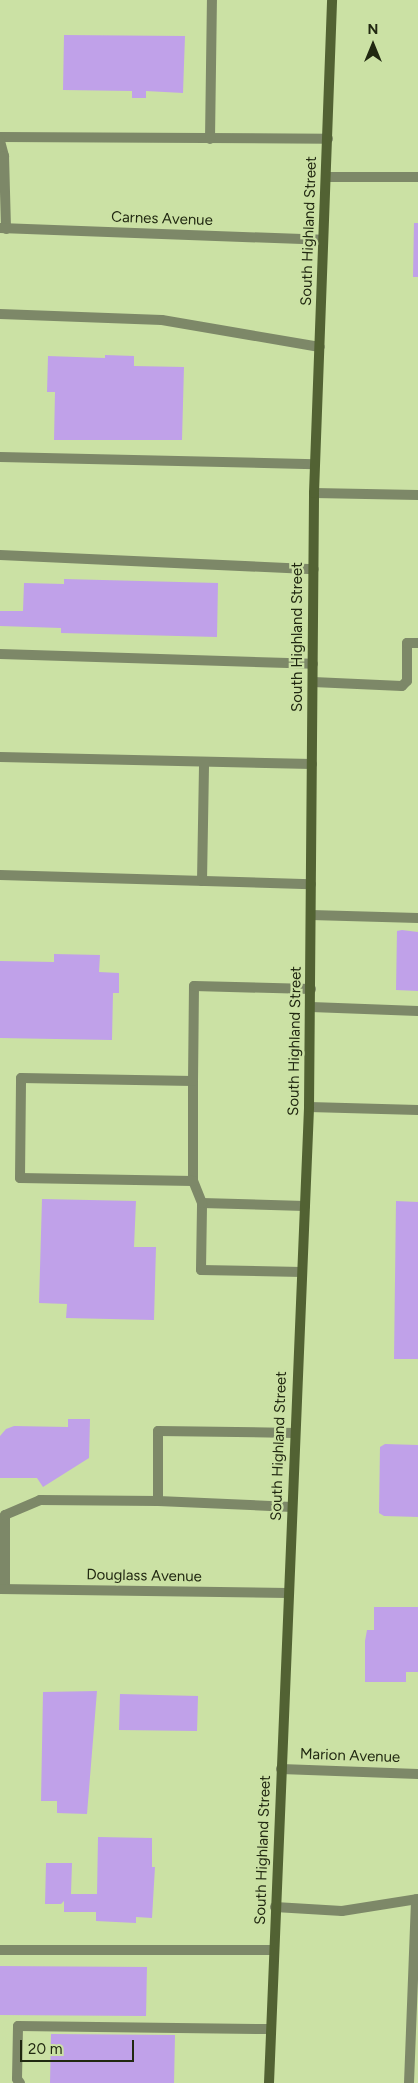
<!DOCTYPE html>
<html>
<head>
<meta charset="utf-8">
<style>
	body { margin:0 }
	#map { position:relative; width:418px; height:2083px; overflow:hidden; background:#cbe1a4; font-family:Figtree,sans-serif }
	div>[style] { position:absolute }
	.building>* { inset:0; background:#c0a1e9 }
	.service>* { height:10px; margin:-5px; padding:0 5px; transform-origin:5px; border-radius:5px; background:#7d8868 }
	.minor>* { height:10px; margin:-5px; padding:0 5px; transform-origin:5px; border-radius:5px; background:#7d8868 }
	.secondary>* { height:10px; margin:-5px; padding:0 5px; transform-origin:5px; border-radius:5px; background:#526233 }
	span { translate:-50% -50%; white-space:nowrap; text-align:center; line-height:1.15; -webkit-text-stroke:4.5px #cbe1a4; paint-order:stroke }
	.street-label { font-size:15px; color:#212811 }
	.north { position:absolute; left:348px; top:20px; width:50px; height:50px; -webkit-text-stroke:4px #cbe1a4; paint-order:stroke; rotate:0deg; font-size:14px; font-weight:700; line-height:20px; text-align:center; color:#212811 }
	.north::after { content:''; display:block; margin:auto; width:18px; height:22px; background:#212811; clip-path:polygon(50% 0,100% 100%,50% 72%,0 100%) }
	.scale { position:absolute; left:20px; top:2040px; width:114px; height:22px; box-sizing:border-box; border:2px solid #212811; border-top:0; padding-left:6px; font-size:15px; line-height:18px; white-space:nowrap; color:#212811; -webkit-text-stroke:4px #cbe1a4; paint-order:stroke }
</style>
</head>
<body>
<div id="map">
	<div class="building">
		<i style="clip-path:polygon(64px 35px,185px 36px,183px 93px,146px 91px,146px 98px,132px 98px,132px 91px,63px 90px)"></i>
		<i style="clip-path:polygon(414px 223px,418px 223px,418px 277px,413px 277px)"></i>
		<i style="clip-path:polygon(105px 355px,134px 356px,134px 366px,184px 367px,182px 440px,54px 440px,55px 392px,47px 392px,48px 356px,105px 358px)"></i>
		<i style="clip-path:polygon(64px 579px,218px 583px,217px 637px,61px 633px,61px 628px,0 626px,0 611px,23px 611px,24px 583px,64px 584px)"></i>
		<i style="clip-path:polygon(402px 930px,418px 932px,418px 991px,396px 990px,397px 931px)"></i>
		<i style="clip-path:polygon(54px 954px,100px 955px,99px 972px,119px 973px,119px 993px,113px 993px,112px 1040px,0 1038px,0 961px,54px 962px)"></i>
		<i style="clip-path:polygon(42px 1199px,136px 1201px,134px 1247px,156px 1247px,154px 1320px,66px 1318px,67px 1304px,39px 1303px)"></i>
		<i style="clip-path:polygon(396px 1201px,418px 1202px,418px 1359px,394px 1359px)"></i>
		<i style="clip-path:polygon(68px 1419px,90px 1419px,89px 1458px,43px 1487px,37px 1478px,0 1478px,0 1436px,6px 1429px,14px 1426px,68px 1427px)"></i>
		<i style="clip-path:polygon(385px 1444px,418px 1445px,418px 1517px,384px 1516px,379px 1513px,380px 1447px)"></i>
		<i style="clip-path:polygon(374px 1607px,418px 1607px,418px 1672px,406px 1672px,406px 1682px,365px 1682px,365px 1641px,367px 1630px,374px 1630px)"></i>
		<i style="clip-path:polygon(97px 1691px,87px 1814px,57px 1813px,57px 1801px,41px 1801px,43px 1692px)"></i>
		<i style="clip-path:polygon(120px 1694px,198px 1696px,197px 1731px,119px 1730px)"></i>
		<i style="clip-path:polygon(98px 1837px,152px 1838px,152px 1867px,155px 1867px,152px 1918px,136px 1917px,136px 1923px,96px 1921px,96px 1912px,64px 1912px,64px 1901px,61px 1904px,45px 1904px,46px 1863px,72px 1863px,71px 1894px,97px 1894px)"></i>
		<i style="clip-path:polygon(0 1966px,147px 1967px,146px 2016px,0 2015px)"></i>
		<i style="clip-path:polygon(51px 2034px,175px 2035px,174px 2083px,50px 2083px)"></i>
	</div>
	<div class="service">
		<i style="left:0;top:137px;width:328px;rotate:0.3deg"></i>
		<i style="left:210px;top:139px;width:139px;rotate:-89.2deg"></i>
		<i style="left:0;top:141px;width:16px;rotate:75deg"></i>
		<i style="left:4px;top:156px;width:73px;rotate:88.4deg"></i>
		<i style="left:0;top:314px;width:162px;rotate:2.1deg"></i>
		<i style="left:162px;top:320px;width:160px;rotate:9.7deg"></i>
		<i style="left:0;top:457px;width:315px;rotate:1.3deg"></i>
		<i style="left:0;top:555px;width:314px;rotate:2.6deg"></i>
		<i style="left:0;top:654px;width:313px;rotate:1.8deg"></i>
		<i style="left:313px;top:682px;width:89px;rotate:2.6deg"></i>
		<i style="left:402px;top:686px;width:7px;rotate:-45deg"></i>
		<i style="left:407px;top:681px;width:38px;rotate:-90deg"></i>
		<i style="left:407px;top:643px;width:11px"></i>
		<i style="left:0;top:757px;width:312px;rotate:1.3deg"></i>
		<i style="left:0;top:875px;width:311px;rotate:1.7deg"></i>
		<i style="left:202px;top:881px;width:119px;rotate:-89deg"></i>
		<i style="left:311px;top:915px;width:107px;rotate:1.6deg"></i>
		<i style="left:311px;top:1007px;width:107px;rotate:2.1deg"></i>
		<i style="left:193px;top:1181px;width:100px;rotate:-90deg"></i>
		<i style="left:202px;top:1203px;width:103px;rotate:1.7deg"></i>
		<i style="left:302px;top:1272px;width:101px;rotate:-178.9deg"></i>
		<i style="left:201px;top:1270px;width:67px;rotate:-89.1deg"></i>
		<i style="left:202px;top:1203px;width:24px;rotate:-112deg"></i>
		<i style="left:193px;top:1181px;width:173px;rotate:-179deg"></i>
		<i style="left:20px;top:1178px;width:100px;rotate:-89.4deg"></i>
		<i style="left:21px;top:1078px;width:172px;rotate:1deg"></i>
		<i style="left:193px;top:1081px;width:95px;rotate:-89.4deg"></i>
		<i style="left:194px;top:986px;width:117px;rotate:1.5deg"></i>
		<i style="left:292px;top:1507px;width:134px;rotate:-177.4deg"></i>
		<i style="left:158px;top:1501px;width:70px;rotate:-90deg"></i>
		<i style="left:158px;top:1431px;width:137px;rotate:0.8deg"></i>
		<i style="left:5px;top:1589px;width:74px;rotate:-90deg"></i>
		<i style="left:5px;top:1515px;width:38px;rotate:-23deg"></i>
		<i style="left:40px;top:1500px;width:118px;rotate:0.5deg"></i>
		<i style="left:275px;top:1907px;width:67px;rotate:3.4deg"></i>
		<i style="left:342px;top:1911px;width:77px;rotate:-9deg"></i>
		<i style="left:0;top:1950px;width:274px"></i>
		<i style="left:20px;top:2083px;width:5px;rotate:-127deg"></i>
		<i style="left:17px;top:2079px;width:53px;rotate:-88.9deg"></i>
		<i style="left:18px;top:2026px;width:253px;rotate:0.7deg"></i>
		<i style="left:409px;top:2083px;width:184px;rotate:-87.8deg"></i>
	</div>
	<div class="minor">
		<i style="left:327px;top:177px;width:91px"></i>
		<i style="left:0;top:228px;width:323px;rotate:2.1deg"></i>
		<i style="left:314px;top:493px;width:104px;rotate:1.1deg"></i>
		<i style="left:309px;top:1107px;width:109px;rotate:1.6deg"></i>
		<i style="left:0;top:1589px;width:288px;rotate:0.8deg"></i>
		<i style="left:281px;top:1769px;width:137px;rotate:2.1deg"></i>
	</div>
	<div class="secondary">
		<i style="left:269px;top:2083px;width:977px;rotate:-87.65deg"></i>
		<i style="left:309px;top:1107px;width:614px;rotate:-89.53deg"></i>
		<i style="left:314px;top:493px;width:493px;rotate:-87.9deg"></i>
	</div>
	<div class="street-label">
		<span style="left:162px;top:219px;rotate:2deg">Carnes Avenue</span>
		<span style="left:309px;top:231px;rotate:-88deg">South Highland Street</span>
		<span style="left:298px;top:637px;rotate:-90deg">South Highland Street</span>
		<span style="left:295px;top:1041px;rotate:-89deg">South Highland Street</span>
		<span style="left:279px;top:1446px;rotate:-88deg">South Highland Street</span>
		<span style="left:144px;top:1576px;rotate:1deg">Douglass Avenue</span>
		<span style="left:350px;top:1756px;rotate:2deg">Marion Avenue</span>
		<span style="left:263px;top:1850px;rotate:-88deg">South Highland Street</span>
	</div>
	<div class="north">N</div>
	<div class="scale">20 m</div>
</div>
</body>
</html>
